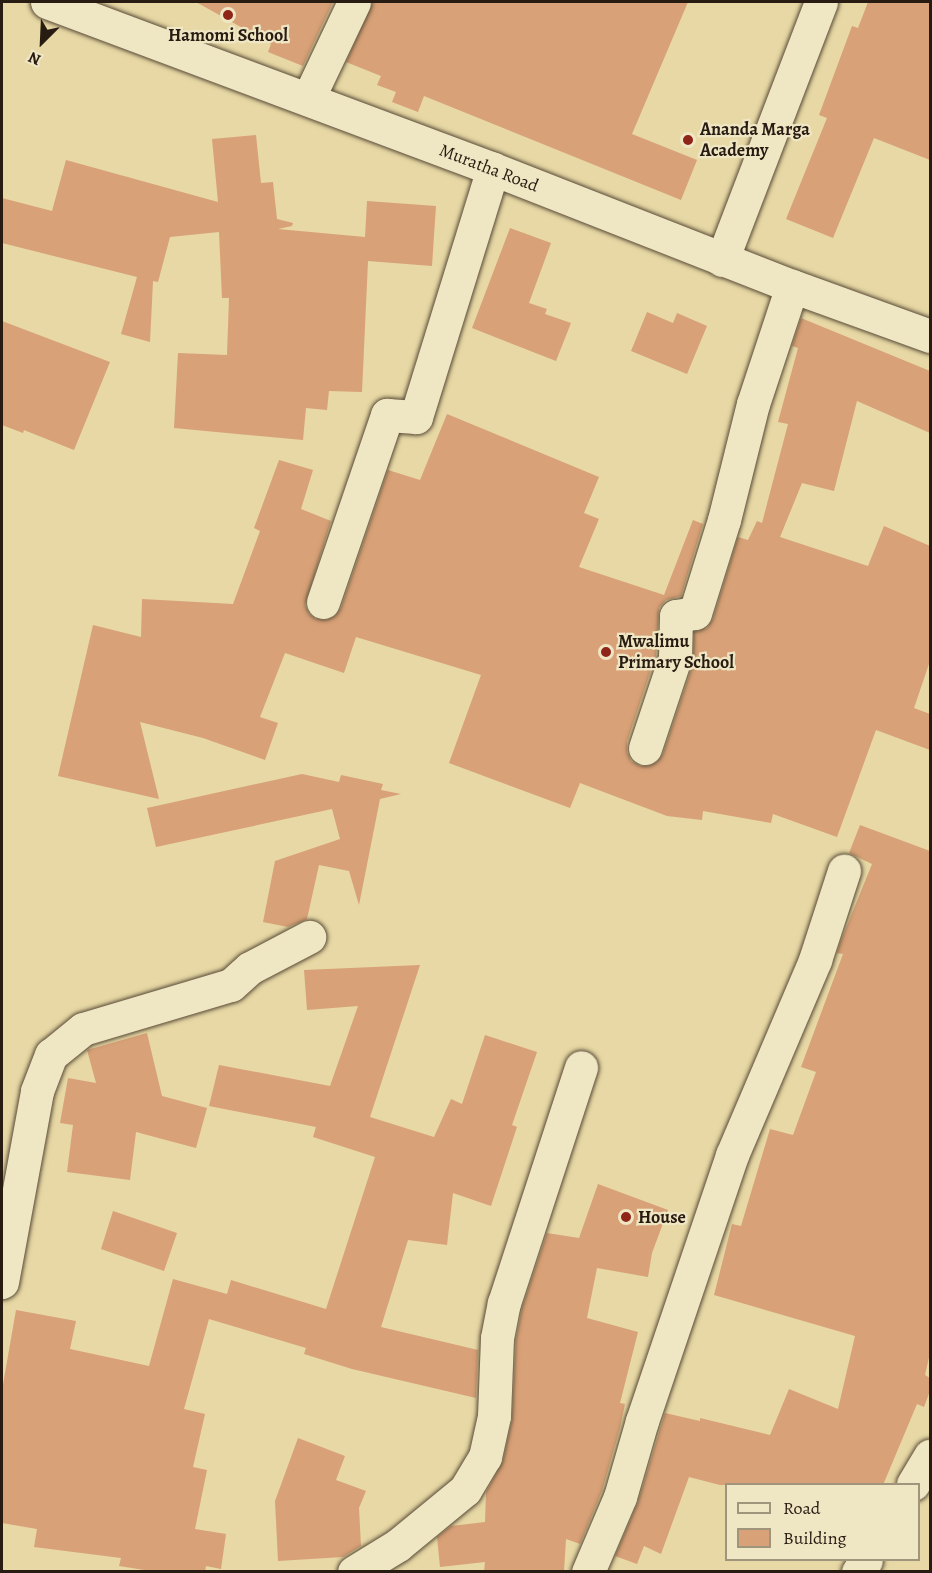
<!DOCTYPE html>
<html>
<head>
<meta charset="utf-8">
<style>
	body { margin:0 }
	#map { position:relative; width:932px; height:1573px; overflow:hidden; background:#e7d8a5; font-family:Alegreya,serif }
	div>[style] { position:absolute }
	.building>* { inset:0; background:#d8a177 }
	.roads { filter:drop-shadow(0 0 2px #584a36) drop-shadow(0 0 2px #584a36) }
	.minor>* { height:33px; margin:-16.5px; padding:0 16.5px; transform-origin:16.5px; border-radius:16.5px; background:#efe6c4 }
	.dots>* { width:16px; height:16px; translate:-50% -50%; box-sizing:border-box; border:3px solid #efe6c4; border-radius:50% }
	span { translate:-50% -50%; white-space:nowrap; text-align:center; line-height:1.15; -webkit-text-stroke:4.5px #efe6c4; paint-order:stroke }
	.poi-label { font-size:18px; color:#281b11; font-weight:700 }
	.left { translate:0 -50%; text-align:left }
	.street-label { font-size:18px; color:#281b11 }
	.frame { position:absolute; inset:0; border:3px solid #281b11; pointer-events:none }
	.legend { position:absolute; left:725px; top:1483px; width:195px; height:78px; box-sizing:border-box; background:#efe6c4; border:2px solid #9f957c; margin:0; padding:8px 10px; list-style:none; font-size:18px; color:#281b11 }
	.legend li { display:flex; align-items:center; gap:12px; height:30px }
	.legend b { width:30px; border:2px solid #9f957c }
	.north { position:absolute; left:12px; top:12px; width:60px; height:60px; -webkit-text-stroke:4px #efe6c4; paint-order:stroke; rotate:204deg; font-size:16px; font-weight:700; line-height:24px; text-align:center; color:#281b11 }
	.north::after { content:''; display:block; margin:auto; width:21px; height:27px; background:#281b11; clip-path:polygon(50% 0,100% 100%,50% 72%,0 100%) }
</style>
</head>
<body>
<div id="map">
	<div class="building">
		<i style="clip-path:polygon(196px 2px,333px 2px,303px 66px,268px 52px,271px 44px)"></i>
		<i style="clip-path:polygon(373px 2px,688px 2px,632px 134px,697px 160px,681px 200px,424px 96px,418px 112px,392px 102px,396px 92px,377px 85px,381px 76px,346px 62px)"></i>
		<i style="clip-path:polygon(868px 2px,930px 2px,930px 160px,874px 138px,833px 238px,786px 219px,827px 118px,819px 115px,852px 26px,858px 28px)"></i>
		<i style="clip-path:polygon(256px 135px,261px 183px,273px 182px,277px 219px,293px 223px,292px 226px,278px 229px,365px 237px,367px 201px,436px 206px,432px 266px,368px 261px,362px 392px,329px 391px,327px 410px,306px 408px,303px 440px,174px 428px,178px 353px,227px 355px,229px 298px,222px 298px,219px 232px,170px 237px,158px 282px,153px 281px,150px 342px,121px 334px,137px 277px,2px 243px,2px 198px,52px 211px,66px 160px,218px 202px,212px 139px)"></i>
		<i style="clip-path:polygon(510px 228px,551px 243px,529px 303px,547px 309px,545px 314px,571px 323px,556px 361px,472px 328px)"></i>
		<i style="clip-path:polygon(647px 312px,673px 323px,677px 313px,707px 326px,687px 374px,631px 351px)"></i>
		<i style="clip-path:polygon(801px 318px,930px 371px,930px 433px,857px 401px,834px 491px,802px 483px,780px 537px,868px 566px,884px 526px,930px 546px,930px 661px,914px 708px,930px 714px,930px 750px,876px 730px,837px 837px,773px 814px,771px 823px,703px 811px,702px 820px,667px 816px,580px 783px,570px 808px,449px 763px,481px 675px,356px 637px,344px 673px,285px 653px,260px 717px,278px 723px,265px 760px,203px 738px,140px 722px,159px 799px,58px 776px,93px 625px,141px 637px,142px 599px,233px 604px,260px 531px,254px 528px,279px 460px,313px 470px,301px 509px,331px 521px,305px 605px,309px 614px,316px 619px,326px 620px,335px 616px,341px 608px,388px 470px,420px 480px,447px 414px,599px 477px,584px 513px,599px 519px,579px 567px,664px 595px,693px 520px,703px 524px,681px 596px,666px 600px,659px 608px,656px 655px,627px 742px,627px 752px,631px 761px,640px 766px,648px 766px,657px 762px,663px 754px,693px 664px,694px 632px,707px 628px,713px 619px,738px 537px,748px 540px,757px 521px,762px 523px,788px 424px,778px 422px,798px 348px,792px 346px)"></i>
		<i style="clip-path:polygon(2px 321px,110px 362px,74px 450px,24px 430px,23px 433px,2px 425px)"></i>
		<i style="clip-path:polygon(302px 774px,339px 782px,341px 775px,383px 784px,381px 790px,401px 794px,380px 799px,359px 905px,349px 871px,319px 865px,307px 919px,288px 927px,263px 922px,275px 861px,340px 839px,332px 809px,156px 847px,147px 808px)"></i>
		<i style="clip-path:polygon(860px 825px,930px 851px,930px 1353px,925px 1375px,930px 1378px,930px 1391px,924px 1407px,917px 1404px,883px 1485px,720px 1485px,689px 1477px,661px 1554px,644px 1546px,637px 1564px,615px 1556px,638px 1502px,665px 1413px,700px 1421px,700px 1418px,770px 1435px,789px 1389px,838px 1409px,855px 1336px,714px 1295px,732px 1224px,741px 1226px,770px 1129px,793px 1135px,816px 1072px,801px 1067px,843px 954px,837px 953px,840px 943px,872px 864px,849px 853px)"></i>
		<i style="clip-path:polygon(420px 965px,370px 1117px,434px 1137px,451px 1099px,462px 1104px,485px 1035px,537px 1052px,512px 1125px,517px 1127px,491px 1206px,453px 1193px,447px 1245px,408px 1240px,381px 1327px,478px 1350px,476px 1398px,352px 1369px,304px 1354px,306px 1348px,209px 1319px,184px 1409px,205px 1414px,193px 1467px,207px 1470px,195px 1529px,226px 1534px,221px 1569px,206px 1566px,205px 1572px,157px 1572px,119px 1566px,121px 1558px,34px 1547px,37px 1529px,2px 1523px,2px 1390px,16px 1310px,76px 1321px,70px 1349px,149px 1366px,173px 1279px,227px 1294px,231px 1280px,326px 1309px,375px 1157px,313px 1137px,316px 1127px,209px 1106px,219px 1065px,330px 1086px,358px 1006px,307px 1010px,304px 970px)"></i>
		<i style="clip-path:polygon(147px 1033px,162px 1096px,207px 1108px,196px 1148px,136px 1132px,130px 1180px,67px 1172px,73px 1125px,60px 1123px,68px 1078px,96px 1083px,87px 1050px)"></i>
		<i style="clip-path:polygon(598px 1184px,668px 1210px,652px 1253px,648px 1277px,597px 1268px,587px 1318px,638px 1332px,620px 1403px,625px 1404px,620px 1428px,602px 1491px,580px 1544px,566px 1539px,564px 1572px,484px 1572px,485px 1562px,440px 1567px,437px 1537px,451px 1526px,485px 1522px,486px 1492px,503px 1461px,512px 1420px,516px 1340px,522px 1308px,547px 1233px,579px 1238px)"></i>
		<i style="clip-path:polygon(113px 1211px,177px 1233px,164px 1271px,101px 1249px)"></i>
		<i style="clip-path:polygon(298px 1438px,345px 1456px,336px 1480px,366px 1491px,359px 1508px,361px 1546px,343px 1557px,278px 1561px,275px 1501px)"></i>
	</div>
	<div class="roads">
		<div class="minor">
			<i style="left:47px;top:2px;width:476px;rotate:20.5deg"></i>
			<i style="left:493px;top:169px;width:321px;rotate:21.4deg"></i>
			<i style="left:792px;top:286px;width:147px;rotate:19.9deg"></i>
			<i style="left:308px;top:99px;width:107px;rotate:-64.6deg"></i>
			<i style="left:722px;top:260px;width:276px;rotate:-69deg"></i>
			<i style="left:323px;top:602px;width:198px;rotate:-71.1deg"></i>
			<i style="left:387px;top:415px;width:29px;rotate:4deg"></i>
			<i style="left:416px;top:417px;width:260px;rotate:-72.8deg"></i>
			<i style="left:645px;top:748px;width:95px;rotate:-71.6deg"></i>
			<i style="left:675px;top:658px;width:42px;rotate:-88.6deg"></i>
			<i style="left:676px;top:616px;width:19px;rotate:-9deg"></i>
			<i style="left:695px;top:613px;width:97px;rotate:-72.7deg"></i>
			<i style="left:724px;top:520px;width:120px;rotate:-76deg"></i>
			<i style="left:753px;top:404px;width:124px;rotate:-71.7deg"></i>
			<i style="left:2px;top:1282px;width:194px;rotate:-79.6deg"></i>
			<i style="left:37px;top:1091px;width:39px;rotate:-69deg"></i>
			<i style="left:51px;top:1055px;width:41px;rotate:-39.1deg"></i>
			<i style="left:83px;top:1029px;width:154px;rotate:-16.6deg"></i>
			<i style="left:231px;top:985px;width:25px;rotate:-42deg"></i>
			<i style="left:250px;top:968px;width:67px;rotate:-27.7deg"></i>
			<i style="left:913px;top:1484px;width:33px;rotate:-59deg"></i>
			<i style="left:354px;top:1572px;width:52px;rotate:-31.5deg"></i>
			<i style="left:398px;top:1545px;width:87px;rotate:-39.4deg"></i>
			<i style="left:465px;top:1490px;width:39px;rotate:-59deg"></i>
			<i style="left:485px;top:1457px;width:42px;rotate:-77.6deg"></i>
			<i style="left:494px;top:1416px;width:78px;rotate:-87.8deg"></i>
			<i style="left:497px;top:1338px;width:36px;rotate:-79deg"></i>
			<i style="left:504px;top:1303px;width:248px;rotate:-71.9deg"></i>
			<i style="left:588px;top:1572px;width:82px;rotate:-66.9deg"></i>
			<i style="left:620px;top:1497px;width:79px;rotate:-73.9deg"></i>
			<i style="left:642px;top:1421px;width:281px;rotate:-71.3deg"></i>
			<i style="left:732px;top:1155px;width:212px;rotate:-66.9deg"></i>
			<i style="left:815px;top:960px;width:94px;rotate:-72deg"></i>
			<i style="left:858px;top:1572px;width:14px;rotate:-56deg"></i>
		</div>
	</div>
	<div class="dots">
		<i style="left:228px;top:15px;background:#8f2418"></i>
		<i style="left:688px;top:140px;background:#8f2418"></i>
		<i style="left:606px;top:652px;background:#8f2418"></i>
		<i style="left:626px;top:1217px;background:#8f2418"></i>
	</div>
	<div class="poi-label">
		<span style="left:228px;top:35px">Hamomi School</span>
		<span class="left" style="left:700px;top:140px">Ananda Marga<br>Academy</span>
		<span class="left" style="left:618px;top:652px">Mwalimu<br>Primary School</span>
		<span class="left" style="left:638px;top:1217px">House</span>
	</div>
	<div class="street-label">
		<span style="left:489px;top:168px;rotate:21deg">Muratha Road</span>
	</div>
	<div class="frame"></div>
	<ul class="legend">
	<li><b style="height:8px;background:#efe6c4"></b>Road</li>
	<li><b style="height:16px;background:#d8a177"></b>Building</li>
	</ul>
	<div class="north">N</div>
</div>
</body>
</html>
